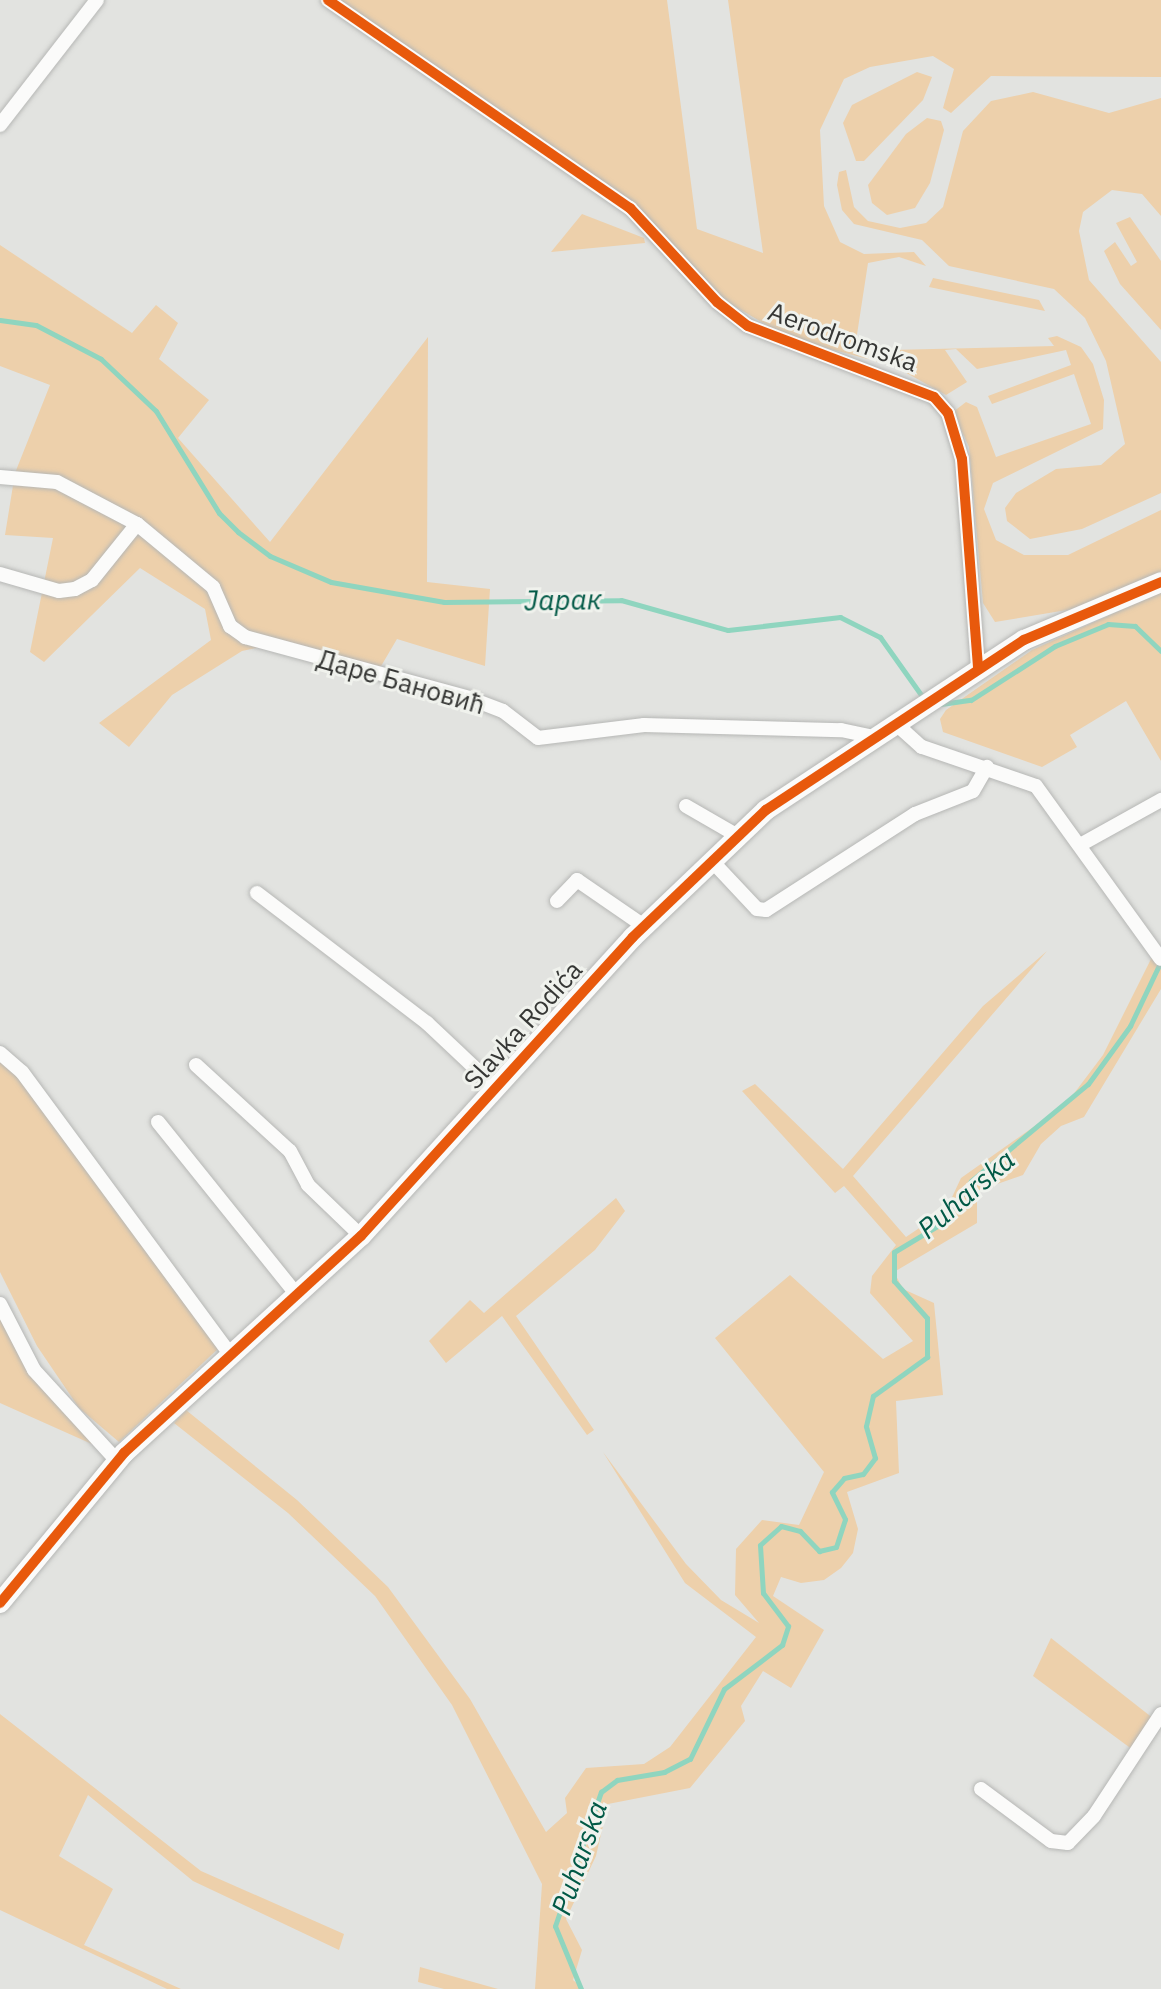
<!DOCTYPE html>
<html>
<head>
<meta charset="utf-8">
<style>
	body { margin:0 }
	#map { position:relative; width:1161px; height:1989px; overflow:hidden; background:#e2e3e0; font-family:"IBM Plex Sans",sans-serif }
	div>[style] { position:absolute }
	.green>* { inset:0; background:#edd0ab }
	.stream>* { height:5px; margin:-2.5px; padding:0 2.5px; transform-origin:2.5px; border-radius:2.5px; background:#8fd5bf }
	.roads { filter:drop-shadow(0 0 2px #b6b7b5) drop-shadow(0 0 2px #b6b7b5) }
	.street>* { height:14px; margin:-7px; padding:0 7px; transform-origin:7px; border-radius:7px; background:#fbfbfa }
	.primary>* { height:20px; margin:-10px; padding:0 10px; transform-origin:10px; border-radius:10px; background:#fbfbfa }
	.cycleway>* { height:10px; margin:-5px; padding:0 5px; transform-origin:5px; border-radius:5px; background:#e8590c }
	span { translate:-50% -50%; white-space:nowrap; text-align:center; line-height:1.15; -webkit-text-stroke:6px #f0f2ed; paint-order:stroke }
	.street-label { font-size:26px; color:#363735 }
	.water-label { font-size:28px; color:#015946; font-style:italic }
</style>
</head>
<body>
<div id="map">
	<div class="green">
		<i style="clip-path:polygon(337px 0,667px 0,697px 229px,763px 253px,728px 0,1161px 0,1161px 77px,991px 76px,951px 113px,943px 108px,954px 69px,933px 56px,870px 67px,844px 79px,820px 130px,824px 206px,840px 242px,864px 254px,914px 252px,926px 266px,899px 257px,868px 263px,856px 341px,890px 350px,1054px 346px,1048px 338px,1057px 336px,1081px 347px,1093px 364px,1104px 400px,1103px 429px,993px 483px,984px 509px,996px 540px,1024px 555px,1068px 555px,1161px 510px,1161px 573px,1073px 609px,995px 622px,983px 603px,969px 447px,953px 412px,966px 402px,977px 407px,996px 457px,1091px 424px,1074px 374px,992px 404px,988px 396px,1071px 365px,1066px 350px,977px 369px,956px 349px,945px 350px,967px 382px,946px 395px,894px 366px,789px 338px,724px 300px,635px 206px)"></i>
		<i style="clip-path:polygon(917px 72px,932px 77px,923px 100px,864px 161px,856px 161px,843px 123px,852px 105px)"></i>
		<i style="clip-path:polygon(1033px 92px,1109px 113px,1161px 98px,1161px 216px,1142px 194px,1112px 190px,1083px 212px,1079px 231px,1089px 280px,1161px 362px,1161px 493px,1082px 529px,1030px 539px,1007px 521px,1005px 508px,1016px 493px,1056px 469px,1101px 465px,1125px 444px,1106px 361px,1085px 318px,1054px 289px,949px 266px,922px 240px,854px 224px,842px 210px,837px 185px,839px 172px,846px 170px,854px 207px,868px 221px,900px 228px,926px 223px,943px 207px,963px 131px,991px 101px)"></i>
		<i style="clip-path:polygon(927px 118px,941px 121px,944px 130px,930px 183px,915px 208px,887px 215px,872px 203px,868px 185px,906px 134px)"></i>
		<i style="clip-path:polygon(582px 214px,644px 238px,645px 243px,551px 252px)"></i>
		<i style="clip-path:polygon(1130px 217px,1161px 261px,1161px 330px,1120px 284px,1104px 251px,1115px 242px,1131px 266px,1137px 262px,1116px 223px)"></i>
		<i style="clip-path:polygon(0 245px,132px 333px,156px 305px,178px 323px,159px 359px,209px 400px,178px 438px,270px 542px,428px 337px,427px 582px,490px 589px,485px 666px,397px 639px,377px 673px,266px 646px,242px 651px,172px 695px,129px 747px,99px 723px,211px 640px,205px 609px,140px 568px,44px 662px,30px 652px,53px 538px,5px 535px,15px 473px,50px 385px,0 366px)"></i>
		<i style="clip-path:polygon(933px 278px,1039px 300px,1045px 311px,929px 287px)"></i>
		<i style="clip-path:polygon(1161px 592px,1161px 761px,1126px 701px,1070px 735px,1077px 747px,1042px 767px,943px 732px,940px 719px,946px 710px,1032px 650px)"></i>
		<i style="clip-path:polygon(1047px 951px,853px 1176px,906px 1237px,946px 1210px,961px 1178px,1066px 1104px,1103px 1055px,1153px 955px,1161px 968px,1161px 989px,1084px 1117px,1061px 1126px,1041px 1144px,1023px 1175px,977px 1191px,977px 1223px,894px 1272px,903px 1289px,934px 1303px,943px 1395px,896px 1401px,899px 1473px,847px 1492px,858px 1529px,853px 1553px,841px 1568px,824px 1580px,801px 1583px,781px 1577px,773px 1596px,824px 1630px,791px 1688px,763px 1671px,741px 1706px,745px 1721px,690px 1788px,608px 1804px,596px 1856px,566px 1919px,582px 1950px,573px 1980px,584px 1989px,535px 1989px,542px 1884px,452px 1705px,375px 1596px,288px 1513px,174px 1423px,186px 1410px,297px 1500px,388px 1587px,470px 1699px,546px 1832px,567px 1813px,565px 1798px,586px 1768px,644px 1764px,670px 1747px,756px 1637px,685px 1583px,603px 1452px,686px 1564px,721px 1600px,759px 1623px,735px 1595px,736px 1549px,762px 1520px,799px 1525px,824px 1472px,715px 1338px,790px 1275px,883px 1359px,913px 1341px,870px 1293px,872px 1276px,896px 1245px,844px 1186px,835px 1193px,742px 1091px,755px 1084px,843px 1169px,983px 1006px)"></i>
		<i style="clip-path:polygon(0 1052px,221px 1346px,119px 1442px,79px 1408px,37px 1346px,0 1272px)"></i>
		<i style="clip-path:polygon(616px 1198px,625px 1211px,595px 1250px,516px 1316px,594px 1430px,587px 1435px,502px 1316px,446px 1363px,429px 1341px,470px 1300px,484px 1313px)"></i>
		<i style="clip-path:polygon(0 1310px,33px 1375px,103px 1449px,0 1403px)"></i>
		<i style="clip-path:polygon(1051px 1638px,1154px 1719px,1133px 1750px,1033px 1676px)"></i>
		<i style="clip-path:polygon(0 1714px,201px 1871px,344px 1934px,339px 1950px,193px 1881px,88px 1795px,59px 1856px,113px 1889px,84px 1945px,181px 1989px,167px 1989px,0 1910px)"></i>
		<i style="clip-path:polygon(420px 1967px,498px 1989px,444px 1989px,418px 1982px)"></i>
	</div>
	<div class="stream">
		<i style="left:0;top:320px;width:36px;rotate:8deg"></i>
		<i style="left:36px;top:325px;width:73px;rotate:27.6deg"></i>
		<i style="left:101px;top:359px;width:76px;rotate:43.4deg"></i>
		<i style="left:156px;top:411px;width:120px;rotate:58.3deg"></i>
		<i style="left:219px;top:513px;width:27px;rotate:45deg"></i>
		<i style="left:238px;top:532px;width:40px;rotate:37deg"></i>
		<i style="left:270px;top:556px;width:66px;rotate:23.1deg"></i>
		<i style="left:331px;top:582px;width:115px;rotate:10deg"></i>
		<i style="left:444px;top:602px;width:177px;rotate:-0.6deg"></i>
		<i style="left:621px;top:600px;width:111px;rotate:15.7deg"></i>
		<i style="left:728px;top:630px;width:113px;rotate:-6.6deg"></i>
		<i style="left:840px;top:617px;width:45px;rotate:26.6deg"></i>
		<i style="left:880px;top:637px;width:76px;rotate:54.6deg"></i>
		<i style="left:941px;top:704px;width:30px;rotate:-8deg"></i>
		<i style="left:971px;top:700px;width:100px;rotate:-32.7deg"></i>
		<i style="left:1055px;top:646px;width:57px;rotate:-22.5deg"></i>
		<i style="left:1108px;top:624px;width:27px;rotate:4deg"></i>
		<i style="left:1135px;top:626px;width:36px;rotate:44deg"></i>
		<i style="left:581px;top:1989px;width:68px;rotate:-112.4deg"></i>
		<i style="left:555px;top:1926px;width:142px;rotate:-71.1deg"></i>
		<i style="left:601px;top:1792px;width:20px;rotate:-37deg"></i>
		<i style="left:617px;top:1780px;width:48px;rotate:-9.7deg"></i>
		<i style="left:664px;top:1772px;width:29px;rotate:-27deg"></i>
		<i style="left:690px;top:1759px;width:78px;rotate:-64.1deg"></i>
		<i style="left:724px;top:1689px;width:73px;rotate:-37.2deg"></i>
		<i style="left:782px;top:1645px;width:20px;rotate:-72deg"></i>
		<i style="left:788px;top:1626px;width:41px;rotate:-127.1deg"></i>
		<i style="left:763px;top:1593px;width:48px;rotate:-93.6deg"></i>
		<i style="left:760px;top:1545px;width:28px;rotate:-42deg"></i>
		<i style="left:781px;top:1526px;width:20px;rotate:15deg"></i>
		<i style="left:800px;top:1531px;width:28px;rotate:46deg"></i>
		<i style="left:819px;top:1551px;width:17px;rotate:-13deg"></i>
		<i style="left:836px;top:1547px;width:29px;rotate:-72deg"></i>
		<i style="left:845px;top:1519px;width:30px;rotate:-116deg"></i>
		<i style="left:832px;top:1492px;width:18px;rotate:-49deg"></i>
		<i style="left:844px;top:1478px;width:19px;rotate:-12deg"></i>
		<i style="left:863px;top:1474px;width:20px;rotate:-53deg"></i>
		<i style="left:875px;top:1458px;width:33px;rotate:-106deg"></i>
		<i style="left:866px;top:1426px;width:31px;rotate:-77deg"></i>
		<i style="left:873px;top:1396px;width:67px;rotate:-35.8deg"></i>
		<i style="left:927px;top:1357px;width:39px;rotate:-90deg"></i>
		<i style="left:927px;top:1318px;width:50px;rotate:-131.7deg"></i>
		<i style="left:894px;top:1281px;width:29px;rotate:-90deg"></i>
		<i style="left:894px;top:1252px;width:58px;rotate:-31deg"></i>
		<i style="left:944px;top:1222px;width:49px;rotate:-56.6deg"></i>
		<i style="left:971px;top:1181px;width:152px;rotate:-39.7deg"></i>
		<i style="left:1088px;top:1084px;width:72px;rotate:-54.1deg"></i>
		<i style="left:1130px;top:1026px;width:72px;rotate:-64.5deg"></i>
	</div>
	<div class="roads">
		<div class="street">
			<i style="left:328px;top:0;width:367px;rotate:34.6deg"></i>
			<i style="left:630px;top:208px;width:128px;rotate:47.2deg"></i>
			<i style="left:717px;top:302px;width:39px;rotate:38deg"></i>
			<i style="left:748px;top:326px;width:199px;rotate:20.9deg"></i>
			<i style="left:934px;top:397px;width:21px;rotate:49deg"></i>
			<i style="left:948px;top:413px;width:48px;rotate:73.1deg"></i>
			<i style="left:962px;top:459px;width:211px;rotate:85.6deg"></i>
			<i style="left:0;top:125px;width:158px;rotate:-52.2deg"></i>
			<i style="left:0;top:477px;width:57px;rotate:5deg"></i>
			<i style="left:57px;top:482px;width:90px;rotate:27.7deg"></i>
			<i style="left:0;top:574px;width:61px;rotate:16.1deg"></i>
			<i style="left:59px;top:591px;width:16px;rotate:-7deg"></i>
			<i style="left:75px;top:589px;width:19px;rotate:-28deg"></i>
			<i style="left:92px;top:580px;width:72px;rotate:-51.2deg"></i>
			<i style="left:137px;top:524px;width:99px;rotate:39.7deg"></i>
			<i style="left:213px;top:587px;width:43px;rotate:66.4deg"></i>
			<i style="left:230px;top:626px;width:19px;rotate:36deg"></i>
			<i style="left:245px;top:637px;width:232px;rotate:15.2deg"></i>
			<i style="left:469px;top:698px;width:36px;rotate:21deg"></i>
			<i style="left:503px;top:711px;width:44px;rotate:37.6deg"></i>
			<i style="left:538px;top:738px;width:107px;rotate:-7deg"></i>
			<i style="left:644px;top:725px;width:197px;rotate:1.5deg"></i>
			<i style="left:841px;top:730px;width:35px;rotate:12deg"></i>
			<i style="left:895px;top:723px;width:36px;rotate:42deg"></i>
			<i style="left:922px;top:747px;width:120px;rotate:18.9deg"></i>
			<i style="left:1036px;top:786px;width:213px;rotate:54.2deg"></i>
			<i style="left:686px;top:806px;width:60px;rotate:30deg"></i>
			<i style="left:1080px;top:845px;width:93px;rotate:-29.1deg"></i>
			<i style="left:711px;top:860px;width:67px;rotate:46.8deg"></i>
			<i style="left:757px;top:909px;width:9px;rotate:6deg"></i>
			<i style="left:766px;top:910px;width:177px;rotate:-32.8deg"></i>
			<i style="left:915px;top:814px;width:62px;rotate:-21.6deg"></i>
			<i style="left:973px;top:791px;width:28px;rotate:-60deg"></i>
			<i style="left:257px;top:893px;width:214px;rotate:37.4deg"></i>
			<i style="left:427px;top:1023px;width:95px;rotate:43.3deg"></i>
			<i style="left:557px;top:901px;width:29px;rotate:-46deg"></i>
			<i style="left:577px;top:880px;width:81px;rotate:34.5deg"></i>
			<i style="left:0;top:1053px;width:29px;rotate:41deg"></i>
			<i style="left:22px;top:1072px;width:350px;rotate:53.6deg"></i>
			<i style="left:196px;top:1065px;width:127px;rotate:42.5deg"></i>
			<i style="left:290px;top:1151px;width:38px;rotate:62deg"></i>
			<i style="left:308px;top:1185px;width:74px;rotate:43.9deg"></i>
			<i style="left:158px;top:1122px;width:223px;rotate:51.2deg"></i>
			<i style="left:0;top:1304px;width:74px;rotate:62.7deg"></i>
			<i style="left:34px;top:1370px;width:123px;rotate:47.6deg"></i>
			<i style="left:981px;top:1789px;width:87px;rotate:36.6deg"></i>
			<i style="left:1051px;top:1841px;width:17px;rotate:7deg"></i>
			<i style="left:1068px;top:1843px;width:37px;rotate:-46deg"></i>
			<i style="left:1094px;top:1816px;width:122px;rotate:-56.7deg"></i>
		</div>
		<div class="primary">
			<i style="left:0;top:1603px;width:195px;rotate:-50.4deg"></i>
			<i style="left:124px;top:1453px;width:321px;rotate:-42.5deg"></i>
			<i style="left:361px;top:1236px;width:404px;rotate:-47.7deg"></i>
			<i style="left:633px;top:937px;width:184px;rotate:-43.7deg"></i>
			<i style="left:766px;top:810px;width:309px;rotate:-33.4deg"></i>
			<i style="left:1024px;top:640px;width:149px;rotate:-22.9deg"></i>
		</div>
	</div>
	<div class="cycleway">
		<i style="left:328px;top:0;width:367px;rotate:34.6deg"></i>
		<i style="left:630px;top:208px;width:128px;rotate:47.2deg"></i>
		<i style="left:717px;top:302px;width:39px;rotate:38deg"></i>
		<i style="left:748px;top:326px;width:199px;rotate:20.9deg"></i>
		<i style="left:934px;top:397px;width:21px;rotate:49deg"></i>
		<i style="left:948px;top:413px;width:48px;rotate:73.1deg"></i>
		<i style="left:962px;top:459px;width:211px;rotate:85.6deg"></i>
		<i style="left:0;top:1603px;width:195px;rotate:-50.4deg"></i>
		<i style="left:124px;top:1453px;width:321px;rotate:-42.5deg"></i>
		<i style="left:361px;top:1236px;width:404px;rotate:-47.7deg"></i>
		<i style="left:633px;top:937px;width:184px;rotate:-43.7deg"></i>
		<i style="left:766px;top:810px;width:309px;rotate:-33.4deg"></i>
		<i style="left:1024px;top:640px;width:149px;rotate:-22.9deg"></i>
	</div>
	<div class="street-label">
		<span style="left:843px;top:337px;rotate:20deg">Aerodromska</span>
		<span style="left:401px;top:682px;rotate:16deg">Даре Бановић</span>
		<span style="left:523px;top:1025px;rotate:-48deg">Slavka Rodića</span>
	</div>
	<div class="water-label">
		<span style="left:563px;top:600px;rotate:-1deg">Јарак</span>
		<span style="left:966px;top:1194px;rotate:-41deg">Puharska</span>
		<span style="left:579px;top:1858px;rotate:-71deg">Puharska</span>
	</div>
</div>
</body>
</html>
